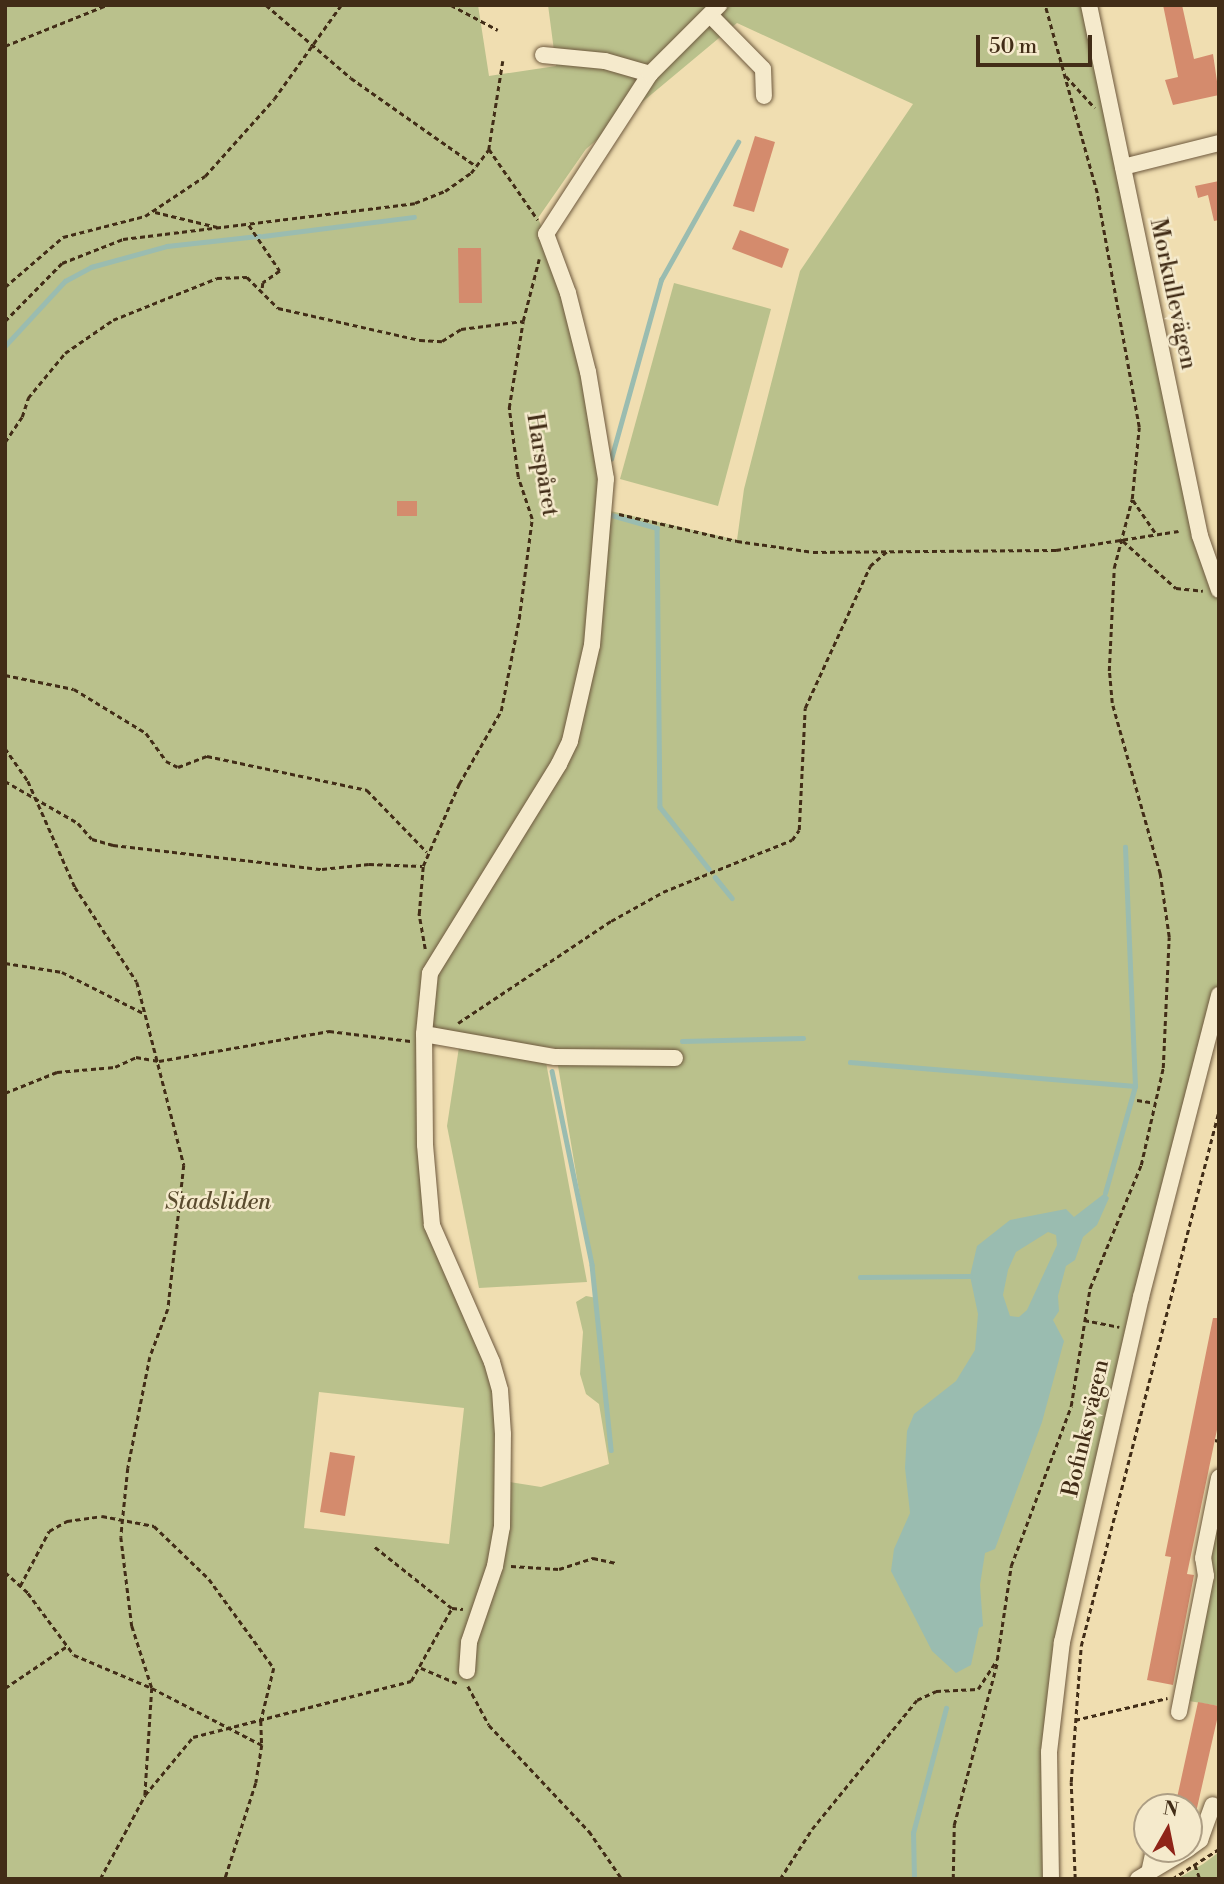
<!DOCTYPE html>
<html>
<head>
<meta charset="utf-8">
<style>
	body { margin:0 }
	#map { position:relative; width:1224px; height:1884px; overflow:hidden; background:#f0deb1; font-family:"Libre Bodoni",serif }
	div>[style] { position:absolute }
	.green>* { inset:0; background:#bac18c }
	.water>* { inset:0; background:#9abcb0 }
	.stream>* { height:4.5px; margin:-2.25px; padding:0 2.25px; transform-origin:2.25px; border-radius:2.25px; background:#9abcb0 }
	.building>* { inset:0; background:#d48b6d }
	.path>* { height:2.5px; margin-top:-1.25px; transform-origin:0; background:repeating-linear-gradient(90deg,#422d17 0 5px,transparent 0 8.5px) }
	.roads { filter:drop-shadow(0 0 2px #6e593e) drop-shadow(0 0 2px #6e593e) }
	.minor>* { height:16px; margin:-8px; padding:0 8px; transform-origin:8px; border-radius:8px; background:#f5eacc }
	span { translate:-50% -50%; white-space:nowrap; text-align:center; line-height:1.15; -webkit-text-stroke:5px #f5eacc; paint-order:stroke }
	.street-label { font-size:23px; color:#422d17 }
	.park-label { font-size:23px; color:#5a4b2e; font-style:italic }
	.frame { position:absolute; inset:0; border:7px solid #422d17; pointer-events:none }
	.north { position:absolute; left:1133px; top:1793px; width:70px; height:70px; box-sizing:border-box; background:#f5eacc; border:2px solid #ad9e84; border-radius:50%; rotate:9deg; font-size:19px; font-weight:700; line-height:28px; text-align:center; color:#422d17 }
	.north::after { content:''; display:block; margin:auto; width:24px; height:32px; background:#8f2418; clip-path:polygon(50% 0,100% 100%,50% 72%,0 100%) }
	.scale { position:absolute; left:976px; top:35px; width:116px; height:32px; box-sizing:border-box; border:4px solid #422d17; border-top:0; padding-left:9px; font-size:21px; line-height:24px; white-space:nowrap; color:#422d17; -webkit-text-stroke:5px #f5eacc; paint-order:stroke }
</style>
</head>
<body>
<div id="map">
	<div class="green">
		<i style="clip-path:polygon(evenodd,5px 5px,478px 5px,489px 76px,556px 66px,548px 5px,1089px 5px,1219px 590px,1219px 995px,1062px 1642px,1051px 1879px,5px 1879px,5px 5px,737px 23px,913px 104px,800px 271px,744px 489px,737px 540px,606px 510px,568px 293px,538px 218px,586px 149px,737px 23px,5px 5px,424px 1034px,555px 1048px,597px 1298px,586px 1296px,576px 1302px,583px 1332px,580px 1374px,586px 1394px,599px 1404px,609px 1464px,541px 1487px,504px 1481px,492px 1362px,432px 1225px,424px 1034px,5px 5px,319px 1392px,464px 1408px,449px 1544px,304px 1528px,319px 1392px)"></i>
		<i style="clip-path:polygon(674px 283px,771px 309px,718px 506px,620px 479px)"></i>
		<i style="clip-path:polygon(459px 1047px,545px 1057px,587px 1282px,479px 1288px,447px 1126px)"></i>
		<i style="clip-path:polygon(1219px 1505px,1219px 1706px,1189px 1701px)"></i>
		<i style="clip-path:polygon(1219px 1852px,1219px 1879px,1177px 1879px,1203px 1864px)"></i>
	</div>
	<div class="water">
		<i style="clip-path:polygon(evenodd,1105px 1193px,1109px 1198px,1097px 1225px,1083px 1237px,1075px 1260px,1066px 1266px,1058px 1296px,1059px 1311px,1053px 1320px,1064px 1341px,1042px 1422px,995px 1549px,985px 1553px,980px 1585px,983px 1626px,979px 1628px,971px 1665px,956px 1673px,932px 1651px,891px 1571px,894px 1549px,910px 1513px,905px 1468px,907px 1431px,914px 1414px,956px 1381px,975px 1350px,978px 1314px,970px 1276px,977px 1246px,1010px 1220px,1066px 1209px,1074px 1217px,1105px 1193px,1048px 1232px,1056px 1235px,1057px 1245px,1027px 1310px,1019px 1317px,1010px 1316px,1003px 1295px,1008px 1270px,1016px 1252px,1048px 1232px)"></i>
	</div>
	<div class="stream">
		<i style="left:263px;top:236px;width:152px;rotate:-7.2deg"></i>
		<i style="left:5px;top:346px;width:88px;rotate:-47.3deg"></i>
		<i style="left:65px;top:281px;width:30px;rotate:-28deg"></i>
		<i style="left:91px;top:267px;width:79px;rotate:-15.4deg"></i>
		<i style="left:167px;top:246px;width:93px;rotate:-6.2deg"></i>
		<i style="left:611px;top:459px;width:186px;rotate:-74.4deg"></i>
		<i style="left:661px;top:280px;width:158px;rotate:-60.8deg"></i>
		<i style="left:608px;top:514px;width:51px;rotate:15.9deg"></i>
		<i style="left:657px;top:528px;width:279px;rotate:89.4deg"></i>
		<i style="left:660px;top:807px;width:79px;rotate:51.7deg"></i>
		<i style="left:715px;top:877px;width:27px;rotate:51deg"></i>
		<i style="left:682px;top:1041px;width:121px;rotate:-1.4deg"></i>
		<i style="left:850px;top:1062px;width:286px;rotate:4.8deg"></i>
		<i style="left:552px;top:1071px;width:198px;rotate:78.3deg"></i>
		<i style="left:592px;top:1265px;width:186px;rotate:84.1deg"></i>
		<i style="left:1105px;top:1193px;width:111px;rotate:-74.3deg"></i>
		<i style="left:1135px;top:1086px;width:239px;rotate:-92.4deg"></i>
		<i style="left:860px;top:1277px;width:110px;rotate:-0.5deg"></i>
		<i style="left:914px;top:1879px;width:46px;rotate:-91.2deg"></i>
		<i style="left:913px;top:1833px;width:129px;rotate:-75.2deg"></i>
	</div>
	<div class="building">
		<i style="clip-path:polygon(1163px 5px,1182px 5px,1194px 59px,1213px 54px,1219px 95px,1173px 105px,1165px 80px,1178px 77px)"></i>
		<i style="clip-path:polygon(755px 136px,775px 142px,754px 212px,733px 206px)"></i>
		<i style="clip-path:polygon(1219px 181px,1219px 220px,1214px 221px,1208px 195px,1198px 198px,1195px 186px)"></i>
		<i style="clip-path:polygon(740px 230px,789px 249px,782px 268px,732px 249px)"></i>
		<i style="clip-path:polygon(458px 248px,481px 248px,482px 303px,459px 303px)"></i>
		<i style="clip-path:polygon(397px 501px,417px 501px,417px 516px,397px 516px)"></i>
		<i style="clip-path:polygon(1213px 1318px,1219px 1318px,1219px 1420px,1187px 1574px,1194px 1575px,1173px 1685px,1147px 1680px,1171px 1557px,1165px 1556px)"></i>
		<i style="clip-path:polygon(330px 1452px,355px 1456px,345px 1516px,320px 1512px)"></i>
		<i style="clip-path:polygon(1198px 1702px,1219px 1706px,1219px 1711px,1192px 1830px,1189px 1807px,1175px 1807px)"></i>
	</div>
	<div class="path">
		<i style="left:266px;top:5px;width:112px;rotate:40.7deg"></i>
		<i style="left:351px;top:78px;width:153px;rotate:35.1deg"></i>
		<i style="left:451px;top:5px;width:53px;rotate:28deg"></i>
		<i style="left:5px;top:46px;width:110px;rotate:-21.9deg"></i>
		<i style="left:503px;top:61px;width:89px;rotate:99deg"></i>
		<i style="left:489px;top:149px;width:86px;rotate:55.4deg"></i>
		<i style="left:1066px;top:76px;width:43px;rotate:47.8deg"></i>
		<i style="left:155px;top:212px;width:64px;rotate:13.6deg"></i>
		<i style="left:249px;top:225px;width:55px;rotate:56deg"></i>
		<i style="left:280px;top:271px;width:21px;rotate:145deg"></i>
		<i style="left:263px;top:283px;width:10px;rotate:96deg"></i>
		<i style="left:5px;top:287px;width:77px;rotate:-40.8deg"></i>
		<i style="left:63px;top:237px;width:85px;rotate:-14.4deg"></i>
		<i style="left:145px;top:216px;width:72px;rotate:-33.7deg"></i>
		<i style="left:205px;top:176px;width:103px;rotate:-48.1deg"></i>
		<i style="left:274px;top:99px;width:115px;rotate:-54.5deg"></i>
		<i style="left:5px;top:321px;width:81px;rotate:-45.5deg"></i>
		<i style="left:62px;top:263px;width:66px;rotate:-21.5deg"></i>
		<i style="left:123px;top:239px;width:294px;rotate:-7deg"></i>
		<i style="left:415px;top:203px;width:32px;rotate:-22deg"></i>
		<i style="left:445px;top:191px;width:32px;rotate:-35deg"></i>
		<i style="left:471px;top:173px;width:30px;rotate:-53deg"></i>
		<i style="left:1219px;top:420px;width:3px;rotate:90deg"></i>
		<i style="left:5px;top:442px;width:30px;rotate:-56deg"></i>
		<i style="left:22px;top:417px;width:20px;rotate:-72deg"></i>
		<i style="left:28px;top:398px;width:58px;rotate:-50.6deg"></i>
		<i style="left:65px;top:353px;width:58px;rotate:-34.5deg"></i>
		<i style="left:113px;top:320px;width:112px;rotate:-22deg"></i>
		<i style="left:217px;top:278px;width:30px;rotate:-2deg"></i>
		<i style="left:247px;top:277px;width:44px;rotate:45deg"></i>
		<i style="left:278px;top:308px;width:146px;rotate:12.7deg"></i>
		<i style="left:420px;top:340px;width:22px;rotate:3deg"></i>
		<i style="left:442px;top:341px;width:22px;rotate:-32deg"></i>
		<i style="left:461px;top:329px;width:63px;rotate:-7.4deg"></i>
		<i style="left:1133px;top:500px;width:42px;rotate:55.6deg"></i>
		<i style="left:619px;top:514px;width:121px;rotate:12.9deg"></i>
		<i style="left:737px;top:541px;width:77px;rotate:8.2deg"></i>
		<i style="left:813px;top:552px;width:243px;rotate:-0.5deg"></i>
		<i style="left:1056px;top:550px;width:124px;rotate:-8.8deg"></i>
		<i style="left:1123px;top:541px;width:71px;rotate:41.6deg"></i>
		<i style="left:1176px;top:588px;width:27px;rotate:6deg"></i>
		<i style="left:5px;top:675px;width:70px;rotate:11.5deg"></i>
		<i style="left:74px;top:689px;width:84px;rotate:31.4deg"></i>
		<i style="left:146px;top:733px;width:34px;rotate:54deg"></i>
		<i style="left:166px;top:761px;width:13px;rotate:27deg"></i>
		<i style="left:178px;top:767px;width:31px;rotate:-21deg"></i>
		<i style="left:207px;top:756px;width:164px;rotate:12deg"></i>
		<i style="left:367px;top:790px;width:86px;rotate:45.9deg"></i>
		<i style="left:5px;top:748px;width:40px;rotate:55.1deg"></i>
		<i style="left:28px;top:781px;width:116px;rotate:66.1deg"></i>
		<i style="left:75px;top:887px;width:113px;rotate:56.9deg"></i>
		<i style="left:137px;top:982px;width:189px;rotate:75.6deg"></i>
		<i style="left:184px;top:1165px;width:145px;rotate:96.3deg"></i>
		<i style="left:168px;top:1309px;width:51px;rotate:110.6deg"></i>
		<i style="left:150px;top:1357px;width:113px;rotate:101.2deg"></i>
		<i style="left:128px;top:1468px;width:69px;rotate:95.8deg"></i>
		<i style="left:121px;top:1537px;width:90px;rotate:83deg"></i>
		<i style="left:132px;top:1626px;width:65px;rotate:72.1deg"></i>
		<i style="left:152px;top:1688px;width:107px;rotate:93.7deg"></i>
		<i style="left:5px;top:781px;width:84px;rotate:29.9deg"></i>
		<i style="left:78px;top:823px;width:21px;rotate:49deg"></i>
		<i style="left:92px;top:839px;width:22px;rotate:16deg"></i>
		<i style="left:113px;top:845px;width:210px;rotate:6.6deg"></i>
		<i style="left:322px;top:869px;width:47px;rotate:-6.1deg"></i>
		<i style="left:369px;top:864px;width:53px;rotate:2.2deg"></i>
		<i style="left:425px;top:949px;width:36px;rotate:-100deg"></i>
		<i style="left:419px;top:914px;width:48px;rotate:-85.2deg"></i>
		<i style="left:423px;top:866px;width:90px;rotate:-66.3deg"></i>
		<i style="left:459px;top:784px;width:84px;rotate:-60.1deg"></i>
		<i style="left:501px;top:711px;width:94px;rotate:-78.9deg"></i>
		<i style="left:519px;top:619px;width:101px;rotate:-82.6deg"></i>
		<i style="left:532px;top:519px;width:44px;rotate:-108.4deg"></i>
		<i style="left:518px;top:477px;width:70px;rotate:-97.4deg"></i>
		<i style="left:509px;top:408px;width:88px;rotate:-80.9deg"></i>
		<i style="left:523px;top:321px;width:64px;rotate:-75.5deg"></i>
		<i style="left:5px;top:963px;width:58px;rotate:9deg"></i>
		<i style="left:62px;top:972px;width:93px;rotate:26.8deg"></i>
		<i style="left:458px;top:1023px;width:184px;rotate:-33.7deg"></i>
		<i style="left:611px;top:921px;width:60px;rotate:-29.1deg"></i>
		<i style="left:663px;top:892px;width:139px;rotate:-22deg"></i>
		<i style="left:792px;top:840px;width:12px;rotate:-55deg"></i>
		<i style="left:799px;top:830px;width:122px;rotate:-87.2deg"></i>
		<i style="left:805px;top:708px;width:156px;rotate:-65.4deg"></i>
		<i style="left:870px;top:566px;width:23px;rotate:-41deg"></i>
		<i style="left:5px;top:1093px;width:56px;rotate:-22deg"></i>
		<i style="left:57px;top:1072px;width:58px;rotate:-4.9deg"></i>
		<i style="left:115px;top:1067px;width:23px;rotate:-25deg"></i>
		<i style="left:136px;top:1057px;width:23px;rotate:10deg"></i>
		<i style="left:159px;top:1061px;width:173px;rotate:-10deg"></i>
		<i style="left:329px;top:1031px;width:82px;rotate:7deg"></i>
		<i style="left:1137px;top:1100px;width:19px;rotate:9deg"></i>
		<i style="left:1084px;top:1320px;width:36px;rotate:11deg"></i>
		<i style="left:1215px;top:1440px;width:4px;rotate:14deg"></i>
		<i style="left:375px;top:1547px;width:98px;rotate:38.4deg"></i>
		<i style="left:452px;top:1608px;width:11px;rotate:5deg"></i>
		<i style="left:511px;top:1566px;width:48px;rotate:3.6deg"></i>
		<i style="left:559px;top:1569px;width:36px;rotate:-18deg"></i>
		<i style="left:593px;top:1558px;width:25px;rotate:12deg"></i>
		<i style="left:5px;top:1572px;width:31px;rotate:42deg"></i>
		<i style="left:28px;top:1593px;width:77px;rotate:53.4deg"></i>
		<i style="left:74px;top:1655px;width:85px;rotate:22.9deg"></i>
		<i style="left:152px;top:1688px;width:124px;rotate:27.4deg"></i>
		<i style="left:262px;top:1745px;width:38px;rotate:99deg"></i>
		<i style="left:256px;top:1783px;width:101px;rotate:107.9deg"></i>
		<i style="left:20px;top:1586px;width:62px;rotate:-62.2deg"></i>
		<i style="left:49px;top:1531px;width:21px;rotate:-29deg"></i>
		<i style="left:67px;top:1521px;width:35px;rotate:-8deg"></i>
		<i style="left:102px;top:1516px;width:53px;rotate:10.9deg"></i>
		<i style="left:154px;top:1526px;width:76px;rotate:43.9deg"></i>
		<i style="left:209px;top:1579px;width:110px;rotate:53.9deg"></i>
		<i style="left:274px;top:1668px;width:55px;rotate:103.8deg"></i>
		<i style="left:261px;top:1721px;width:24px;rotate:88deg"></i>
		<i style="left:421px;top:1668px;width:39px;rotate:23deg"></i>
		<i style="left:468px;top:1686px;width:44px;rotate:61.7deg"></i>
		<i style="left:489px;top:1725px;width:146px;rotate:46.7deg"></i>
		<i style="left:589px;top:1831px;width:58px;rotate:55.5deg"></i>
		<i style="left:5px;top:1688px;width:75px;rotate:-34.1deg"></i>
		<i style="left:1075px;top:1720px;width:95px;rotate:-13.4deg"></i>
		<i style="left:1195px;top:1865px;width:15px;rotate:70deg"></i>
		<i style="left:100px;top:1879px;width:95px;rotate:-61.8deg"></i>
		<i style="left:145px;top:1795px;width:75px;rotate:-50.4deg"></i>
		<i style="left:193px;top:1737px;width:225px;rotate:-14.4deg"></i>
		<i style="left:411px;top:1681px;width:84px;rotate:-60.7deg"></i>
		<i style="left:780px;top:1879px;width:59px;rotate:-57.4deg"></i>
		<i style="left:812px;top:1829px;width:166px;rotate:-50.9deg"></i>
		<i style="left:917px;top:1700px;width:21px;rotate:-25deg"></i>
		<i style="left:936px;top:1691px;width:42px;rotate:-2.7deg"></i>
		<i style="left:978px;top:1689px;width:35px;rotate:-57deg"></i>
		<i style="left:997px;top:1660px;width:95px;rotate:-81.5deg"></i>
		<i style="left:1011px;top:1566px;width:171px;rotate:-69.4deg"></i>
		<i style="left:1071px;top:1406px;width:120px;rotate:-80.9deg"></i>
		<i style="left:1090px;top:1288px;width:133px;rotate:-67.5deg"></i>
		<i style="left:1141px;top:1165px;width:99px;rotate:-77.2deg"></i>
		<i style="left:1163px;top:1068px;width:131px;rotate:-87.4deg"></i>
		<i style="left:1169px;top:937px;width:64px;rotate:-98.1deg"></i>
		<i style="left:1160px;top:874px;width:178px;rotate:-105.7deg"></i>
		<i style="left:1112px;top:703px;width:32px;rotate:-95deg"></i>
		<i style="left:1109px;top:671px;width:103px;rotate:-87.2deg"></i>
		<i style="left:1114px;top:568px;width:71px;rotate:-75.4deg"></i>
		<i style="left:1132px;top:499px;width:72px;rotate:-84.4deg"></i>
		<i style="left:1139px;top:427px;width:238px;rotate:-100.2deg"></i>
		<i style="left:1097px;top:193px;width:195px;rotate:-105.5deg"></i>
		<i style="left:953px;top:1879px;width:54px;rotate:-88.9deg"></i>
		<i style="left:954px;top:1825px;width:168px;rotate:-75.1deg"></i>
		<i style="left:1075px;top:1879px;width:97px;rotate:-92.4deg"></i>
		<i style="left:1071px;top:1782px;width:136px;rotate:-85.8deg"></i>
		<i style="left:1081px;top:1646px;width:553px;rotate:-75.56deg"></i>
		<i style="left:1172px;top:1879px;width:56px;rotate:-32.6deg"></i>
	</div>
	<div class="roads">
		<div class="minor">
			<i style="left:1089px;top:5px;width:542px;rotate:78.19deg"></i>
			<i style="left:1200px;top:536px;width:57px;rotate:70.6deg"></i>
			<i style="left:711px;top:16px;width:74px;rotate:45.5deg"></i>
			<i style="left:763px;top:69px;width:27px;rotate:88deg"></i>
			<i style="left:543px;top:55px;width:62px;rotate:5.5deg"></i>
			<i style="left:605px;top:61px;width:47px;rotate:16.1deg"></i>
			<i style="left:1123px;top:167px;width:99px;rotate:-14deg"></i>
			<i style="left:424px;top:1034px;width:133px;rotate:10deg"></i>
			<i style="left:555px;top:1057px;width:120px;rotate:0.5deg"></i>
			<i style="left:467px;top:1671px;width:29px;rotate:-86deg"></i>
			<i style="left:469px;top:1642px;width:80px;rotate:-71.1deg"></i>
			<i style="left:495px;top:1566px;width:40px;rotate:-80deg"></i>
			<i style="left:502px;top:1527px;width:93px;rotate:-89.4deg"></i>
			<i style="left:503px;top:1434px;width:44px;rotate:-93.9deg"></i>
			<i style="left:500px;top:1390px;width:29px;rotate:-106deg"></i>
			<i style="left:492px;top:1362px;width:150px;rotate:-113.7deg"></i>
			<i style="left:432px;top:1225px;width:80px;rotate:-95deg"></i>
			<i style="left:425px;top:1145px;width:111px;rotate:-90.5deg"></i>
			<i style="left:424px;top:1034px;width:61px;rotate:-84.4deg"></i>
			<i style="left:430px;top:973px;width:246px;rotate:-58.3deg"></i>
			<i style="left:559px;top:764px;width:25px;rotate:-64deg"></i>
			<i style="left:570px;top:741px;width:98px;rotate:-77.1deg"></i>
			<i style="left:592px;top:645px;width:167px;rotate:-85.2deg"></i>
			<i style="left:606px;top:479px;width:109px;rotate:-99.5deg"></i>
			<i style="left:588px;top:372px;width:81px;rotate:-104.2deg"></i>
			<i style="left:568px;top:293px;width:63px;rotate:-110.4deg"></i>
			<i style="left:546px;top:234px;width:191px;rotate:-57deg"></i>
			<i style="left:650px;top:74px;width:98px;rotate:-45deg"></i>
			<i style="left:1179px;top:1712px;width:139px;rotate:-78.8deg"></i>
			<i style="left:1206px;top:1576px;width:18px;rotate:-99deg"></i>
			<i style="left:1203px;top:1558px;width:82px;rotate:-78.7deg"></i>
			<i style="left:1189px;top:1848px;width:14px;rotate:-36deg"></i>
			<i style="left:1200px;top:1840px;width:37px;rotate:-70deg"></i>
			<i style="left:1149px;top:1873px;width:25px;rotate:-78deg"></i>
			<i style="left:1051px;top:1879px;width:127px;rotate:-90.9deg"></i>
			<i style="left:1049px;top:1752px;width:111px;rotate:-83.3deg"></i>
			<i style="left:1062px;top:1642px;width:354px;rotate:-77.1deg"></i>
			<i style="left:1141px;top:1297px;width:312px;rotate:-75.5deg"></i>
			<i style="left:1138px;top:1879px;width:58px;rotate:-31deg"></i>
		</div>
	</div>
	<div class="street-label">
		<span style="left:1173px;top:294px;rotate:78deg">Morkullevägen</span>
		<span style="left:542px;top:465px;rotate:81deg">Harspåret</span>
		<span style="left:1086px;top:1428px;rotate:-77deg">Bofinksvägen</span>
	</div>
	<div class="park-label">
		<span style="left:218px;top:1202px">Stadsliden</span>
	</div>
	<div class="frame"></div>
	<div class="north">N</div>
	<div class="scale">50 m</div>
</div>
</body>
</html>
